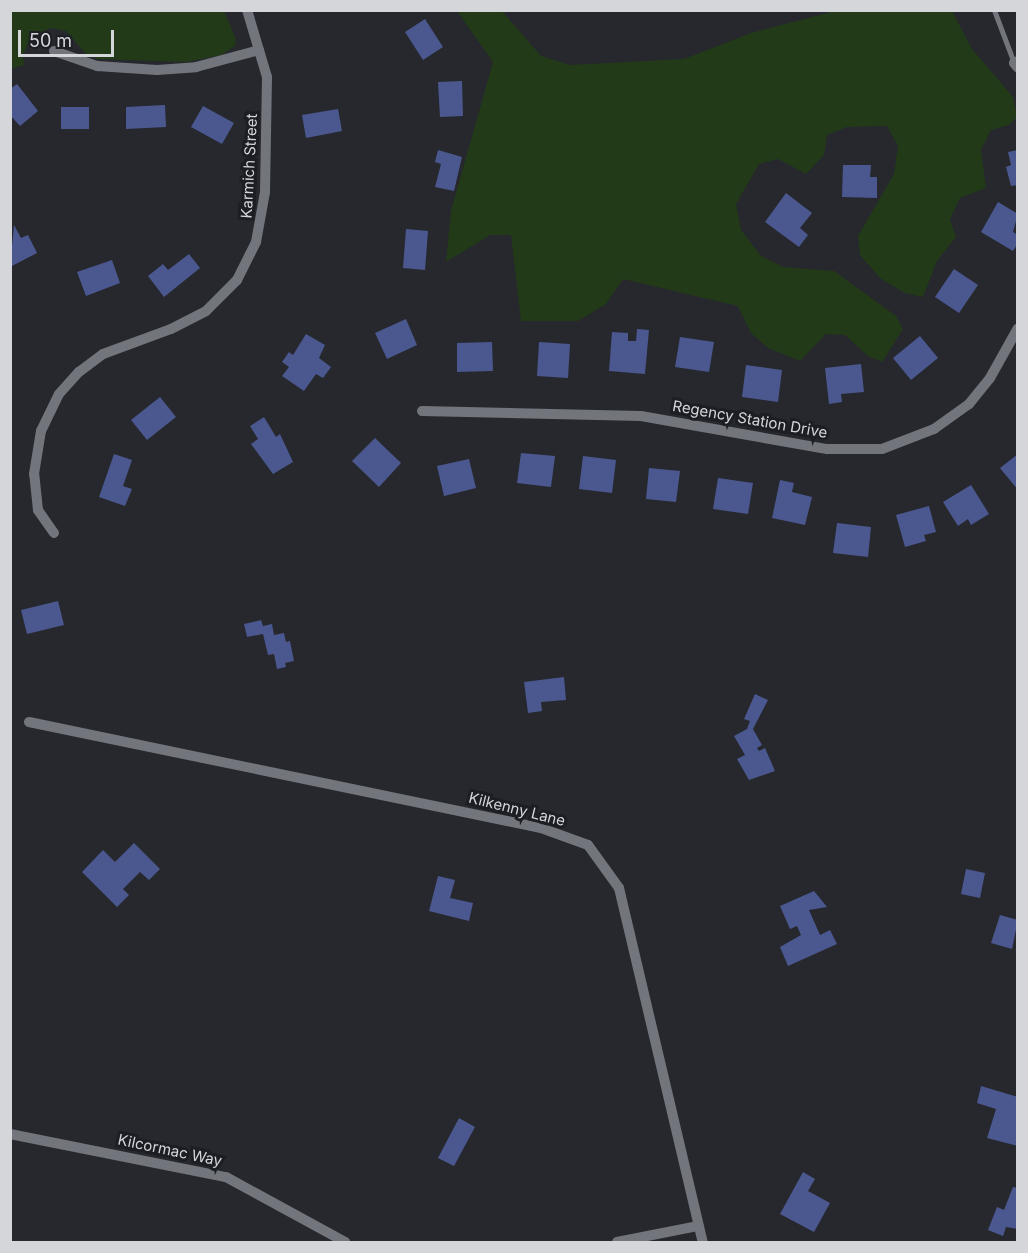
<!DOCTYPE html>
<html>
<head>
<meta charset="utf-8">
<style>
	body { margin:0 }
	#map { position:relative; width:1028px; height:1253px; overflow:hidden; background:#26282e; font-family:Inter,sans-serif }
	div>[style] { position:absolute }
	.green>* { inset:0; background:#223a18 }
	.building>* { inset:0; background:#4b588f }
	.lane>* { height:5px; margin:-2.5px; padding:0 2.5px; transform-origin:2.5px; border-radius:2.5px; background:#73757d }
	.street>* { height:10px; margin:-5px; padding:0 5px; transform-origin:5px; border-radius:5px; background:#73757d }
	span { translate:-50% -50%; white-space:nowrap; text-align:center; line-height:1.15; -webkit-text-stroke:6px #1c1e24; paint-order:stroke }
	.street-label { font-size:15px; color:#d4d6da }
	.frame { position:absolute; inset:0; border:12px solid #d4d6da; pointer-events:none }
	.scale { position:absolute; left:18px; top:30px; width:96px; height:27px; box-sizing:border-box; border:3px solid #d4d6da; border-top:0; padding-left:8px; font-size:18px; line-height:21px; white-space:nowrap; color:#d4d6da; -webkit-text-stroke:4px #1c1e24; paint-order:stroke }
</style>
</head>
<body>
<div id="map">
	<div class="green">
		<i style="clip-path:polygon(10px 11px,224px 11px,236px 39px,235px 46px,221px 55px,186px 62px,98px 59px,85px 53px,66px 31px,51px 28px,31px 37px,23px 55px,24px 65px,11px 69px)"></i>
		<i style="clip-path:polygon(457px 11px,502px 11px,541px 56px,570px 65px,684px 59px,751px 33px,835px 11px,952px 11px,972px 49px,1013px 97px,1017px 117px,1009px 125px,991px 130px,981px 150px,986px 188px,960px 198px,950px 219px,956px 237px,937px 261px,923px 297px,905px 293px,880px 278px,860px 255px,858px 236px,894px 174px,898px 146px,887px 126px,847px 127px,827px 135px,824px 155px,806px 174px,778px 159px,759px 164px,736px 204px,741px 230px,761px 256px,783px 267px,834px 271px,896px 316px,903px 329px,882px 362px,868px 356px,845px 335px,826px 334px,800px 361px,768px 348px,751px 333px,738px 306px,623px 279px,606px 304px,578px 321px,521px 321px,511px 235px,490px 235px,446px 262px,451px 211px,493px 62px)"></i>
	</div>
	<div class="building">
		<i style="clip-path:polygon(425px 19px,443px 47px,423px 60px,405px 32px)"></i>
		<i style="clip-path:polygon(462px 81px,463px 116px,440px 117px,438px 82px)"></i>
		<i style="clip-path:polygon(17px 84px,38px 111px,20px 126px,10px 115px,10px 89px)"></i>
		<i style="clip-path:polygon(165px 105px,166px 127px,126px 129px,126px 107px)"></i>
		<i style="clip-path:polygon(203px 106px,234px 123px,222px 144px,191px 127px)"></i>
		<i style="clip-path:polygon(61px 107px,89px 107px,89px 129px,61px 129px)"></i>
		<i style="clip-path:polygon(338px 109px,342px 131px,306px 138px,302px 115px)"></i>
		<i style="clip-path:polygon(438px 150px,462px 157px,454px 191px,435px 187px,441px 164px,435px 162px)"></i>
		<i style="clip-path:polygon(1018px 150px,1018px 185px,1011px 186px,1006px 167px,1011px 165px,1008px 152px)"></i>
		<i style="clip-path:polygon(843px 165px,871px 165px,870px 177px,877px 177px,877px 198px,842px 197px)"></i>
		<i style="clip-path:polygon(786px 193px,812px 213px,800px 228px,808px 235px,799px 247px,765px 222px)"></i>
		<i style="clip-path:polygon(998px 202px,1018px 214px,1013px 232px,1018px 235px,1018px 243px,1013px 251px,981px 232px)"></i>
		<i style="clip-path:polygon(14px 225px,21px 238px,28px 235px,37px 253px,10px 267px)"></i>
		<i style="clip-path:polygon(406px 229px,428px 231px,425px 270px,403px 268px)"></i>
		<i style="clip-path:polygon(189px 254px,200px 268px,164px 297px,148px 276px,163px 264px,168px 270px)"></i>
		<i style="clip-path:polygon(112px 260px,120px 283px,86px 296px,77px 272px)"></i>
		<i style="clip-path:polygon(954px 269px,978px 285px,959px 313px,935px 297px)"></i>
		<i style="clip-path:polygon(406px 319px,417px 345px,387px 359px,375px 333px)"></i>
		<i style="clip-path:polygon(637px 329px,649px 330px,645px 374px,609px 371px,612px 332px,628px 333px,628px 341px,636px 341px)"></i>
		<i style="clip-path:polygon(306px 334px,325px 345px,319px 358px,331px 367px,323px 378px,316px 374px,304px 391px,282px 376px,289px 367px,282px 362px,289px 352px,293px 355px)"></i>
		<i style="clip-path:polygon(920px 336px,938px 358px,911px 380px,893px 358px)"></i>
		<i style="clip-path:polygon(680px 337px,714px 342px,709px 372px,675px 367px)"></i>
		<i style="clip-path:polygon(492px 342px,493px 371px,457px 372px,457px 343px)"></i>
		<i style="clip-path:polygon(539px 342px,570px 344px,568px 378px,537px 376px)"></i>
		<i style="clip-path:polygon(861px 364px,864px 392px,841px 394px,842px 402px,829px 404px,825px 368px)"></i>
		<i style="clip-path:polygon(746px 365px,782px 370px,778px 402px,742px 397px)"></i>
		<i style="clip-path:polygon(160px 397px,176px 417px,147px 440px,131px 420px)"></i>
		<i style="clip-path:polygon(264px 417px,276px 437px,280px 434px,293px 462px,273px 474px,251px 444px,258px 439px,250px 426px)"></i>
		<i style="clip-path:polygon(375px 438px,401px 463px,379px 487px,352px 461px)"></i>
		<i style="clip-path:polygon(521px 453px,555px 456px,551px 487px,517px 483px)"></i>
		<i style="clip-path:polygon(114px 454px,132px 460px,123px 486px,132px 489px,125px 506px,99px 497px)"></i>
		<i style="clip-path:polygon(1018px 454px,1018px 490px,1000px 468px)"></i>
		<i style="clip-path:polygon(583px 456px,616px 460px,612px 493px,579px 489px)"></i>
		<i style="clip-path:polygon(469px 459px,476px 488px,444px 496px,437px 466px)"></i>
		<i style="clip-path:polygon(649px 468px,680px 471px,676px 502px,646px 499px)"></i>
		<i style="clip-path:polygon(718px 478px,753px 483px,748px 514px,713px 509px)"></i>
		<i style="clip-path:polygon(780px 480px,794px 483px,792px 492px,812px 497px,805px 525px,772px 518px)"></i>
		<i style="clip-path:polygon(971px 485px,989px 514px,971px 525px,968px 519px,958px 526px,943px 502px)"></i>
		<i style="clip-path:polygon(929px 506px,936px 532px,924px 535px,926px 541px,905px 547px,896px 515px)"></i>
		<i style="clip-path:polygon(837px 523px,871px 527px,868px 557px,833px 553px)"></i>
		<i style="clip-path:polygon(58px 601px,64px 625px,27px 634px,21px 610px)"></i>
		<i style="clip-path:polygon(261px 620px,263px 626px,272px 624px,274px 635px,284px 633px,286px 642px,290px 641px,294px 661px,285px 663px,286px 667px,277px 669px,274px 654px,268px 655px,263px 634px,247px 637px,244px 624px)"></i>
		<i style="clip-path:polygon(564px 677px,566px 700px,541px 702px,542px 711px,528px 713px,524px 682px)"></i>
		<i style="clip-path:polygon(755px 694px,768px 700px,753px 729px,762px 745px,757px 748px,759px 751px,765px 748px,775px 771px,749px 780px,737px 759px,745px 755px,734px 736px,747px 729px,750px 721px,744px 719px)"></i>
		<i style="clip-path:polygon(134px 843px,160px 869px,149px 880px,140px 872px,123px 889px,129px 895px,117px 907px,82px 872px,103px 850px,115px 862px)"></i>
		<i style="clip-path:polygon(966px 869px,985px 873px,980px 898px,961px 894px)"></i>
		<i style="clip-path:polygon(438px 876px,455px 880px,450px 898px,473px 903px,469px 921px,429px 911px)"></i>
		<i style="clip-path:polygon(814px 891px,827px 907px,809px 910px,820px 935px,830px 930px,837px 944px,788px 966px,780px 947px,801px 935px,797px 926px,790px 929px,780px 906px)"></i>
		<i style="clip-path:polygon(1000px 915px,1018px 920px,1012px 949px,991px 943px)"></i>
		<i style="clip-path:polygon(981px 1086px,1018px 1097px,1018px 1146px,987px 1138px,996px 1109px,977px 1103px)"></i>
		<i style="clip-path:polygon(459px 1118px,475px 1127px,454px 1166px,438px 1158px)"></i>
		<i style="clip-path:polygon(803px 1172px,815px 1179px,808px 1191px,830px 1203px,814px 1232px,780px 1214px)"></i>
		<i style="clip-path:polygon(1013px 1187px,1018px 1188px,1018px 1229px,1006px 1227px,1003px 1236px,988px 1230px,997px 1207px,1004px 1210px)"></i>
	</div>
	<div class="lane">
		<i style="left:994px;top:10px;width:57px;rotate:69.3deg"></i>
	</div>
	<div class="street">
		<i style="left:54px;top:51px;width:46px;rotate:19.2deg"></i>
		<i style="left:97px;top:66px;width:60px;rotate:3.8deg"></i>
		<i style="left:157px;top:70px;width:39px;rotate:-4deg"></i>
		<i style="left:196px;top:67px;width:65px;rotate:-15.1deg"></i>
		<i style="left:1018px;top:61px;width:4px;rotate:153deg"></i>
		<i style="left:1014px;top:63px;width:6px;rotate:51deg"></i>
		<i style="left:422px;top:411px;width:219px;rotate:1.3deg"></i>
		<i style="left:641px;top:416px;width:189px;rotate:10.1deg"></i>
		<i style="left:827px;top:449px;width:55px"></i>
		<i style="left:882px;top:449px;width:56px;rotate:-21deg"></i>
		<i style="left:934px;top:429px;width:43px;rotate:-35.5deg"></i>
		<i style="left:969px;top:404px;width:33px;rotate:-51deg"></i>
		<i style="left:990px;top:378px;width:57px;rotate:-60.8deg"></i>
		<i style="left:54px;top:533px;width:28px;rotate:-125deg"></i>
		<i style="left:38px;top:510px;width:36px;rotate:-96deg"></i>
		<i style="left:34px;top:474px;width:44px;rotate:-80.8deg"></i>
		<i style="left:41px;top:431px;width:41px;rotate:-64.1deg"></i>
		<i style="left:59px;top:394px;width:30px;rotate:-48deg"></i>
		<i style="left:79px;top:372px;width:30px;rotate:-37deg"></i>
		<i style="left:103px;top:354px;width:72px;rotate:-20.2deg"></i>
		<i style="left:171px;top:329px;width:39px;rotate:-27deg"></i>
		<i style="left:206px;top:311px;width:44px;rotate:-45deg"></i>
		<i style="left:237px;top:280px;width:42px;rotate:-63.4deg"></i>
		<i style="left:256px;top:242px;width:51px;rotate:-79.8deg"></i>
		<i style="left:265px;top:192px;width:115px;rotate:-89deg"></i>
		<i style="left:267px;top:77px;width:70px;rotate:-106.6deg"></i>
		<i style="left:29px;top:722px;width:523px;rotate:11.7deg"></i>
		<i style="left:541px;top:828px;width:50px;rotate:19.9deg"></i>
		<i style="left:588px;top:845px;width:53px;rotate:54.2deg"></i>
		<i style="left:619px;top:888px;width:364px;rotate:76.7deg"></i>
		<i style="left:10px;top:1134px;width:220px;rotate:11.3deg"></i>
		<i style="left:226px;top:1177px;width:136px;rotate:28.6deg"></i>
		<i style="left:617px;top:1242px;width:83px;rotate:-11.2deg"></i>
	</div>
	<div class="street-label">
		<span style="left:249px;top:166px;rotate:-87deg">Karmich Street</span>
		<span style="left:750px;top:419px;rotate:10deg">Regency Station Drive</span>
		<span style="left:517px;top:809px;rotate:14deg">Kilkenny Lane</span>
		<span style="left:170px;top:1150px;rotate:12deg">Kilcormac Way</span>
	</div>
	<div class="frame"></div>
	<div class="scale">50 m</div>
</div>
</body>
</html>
